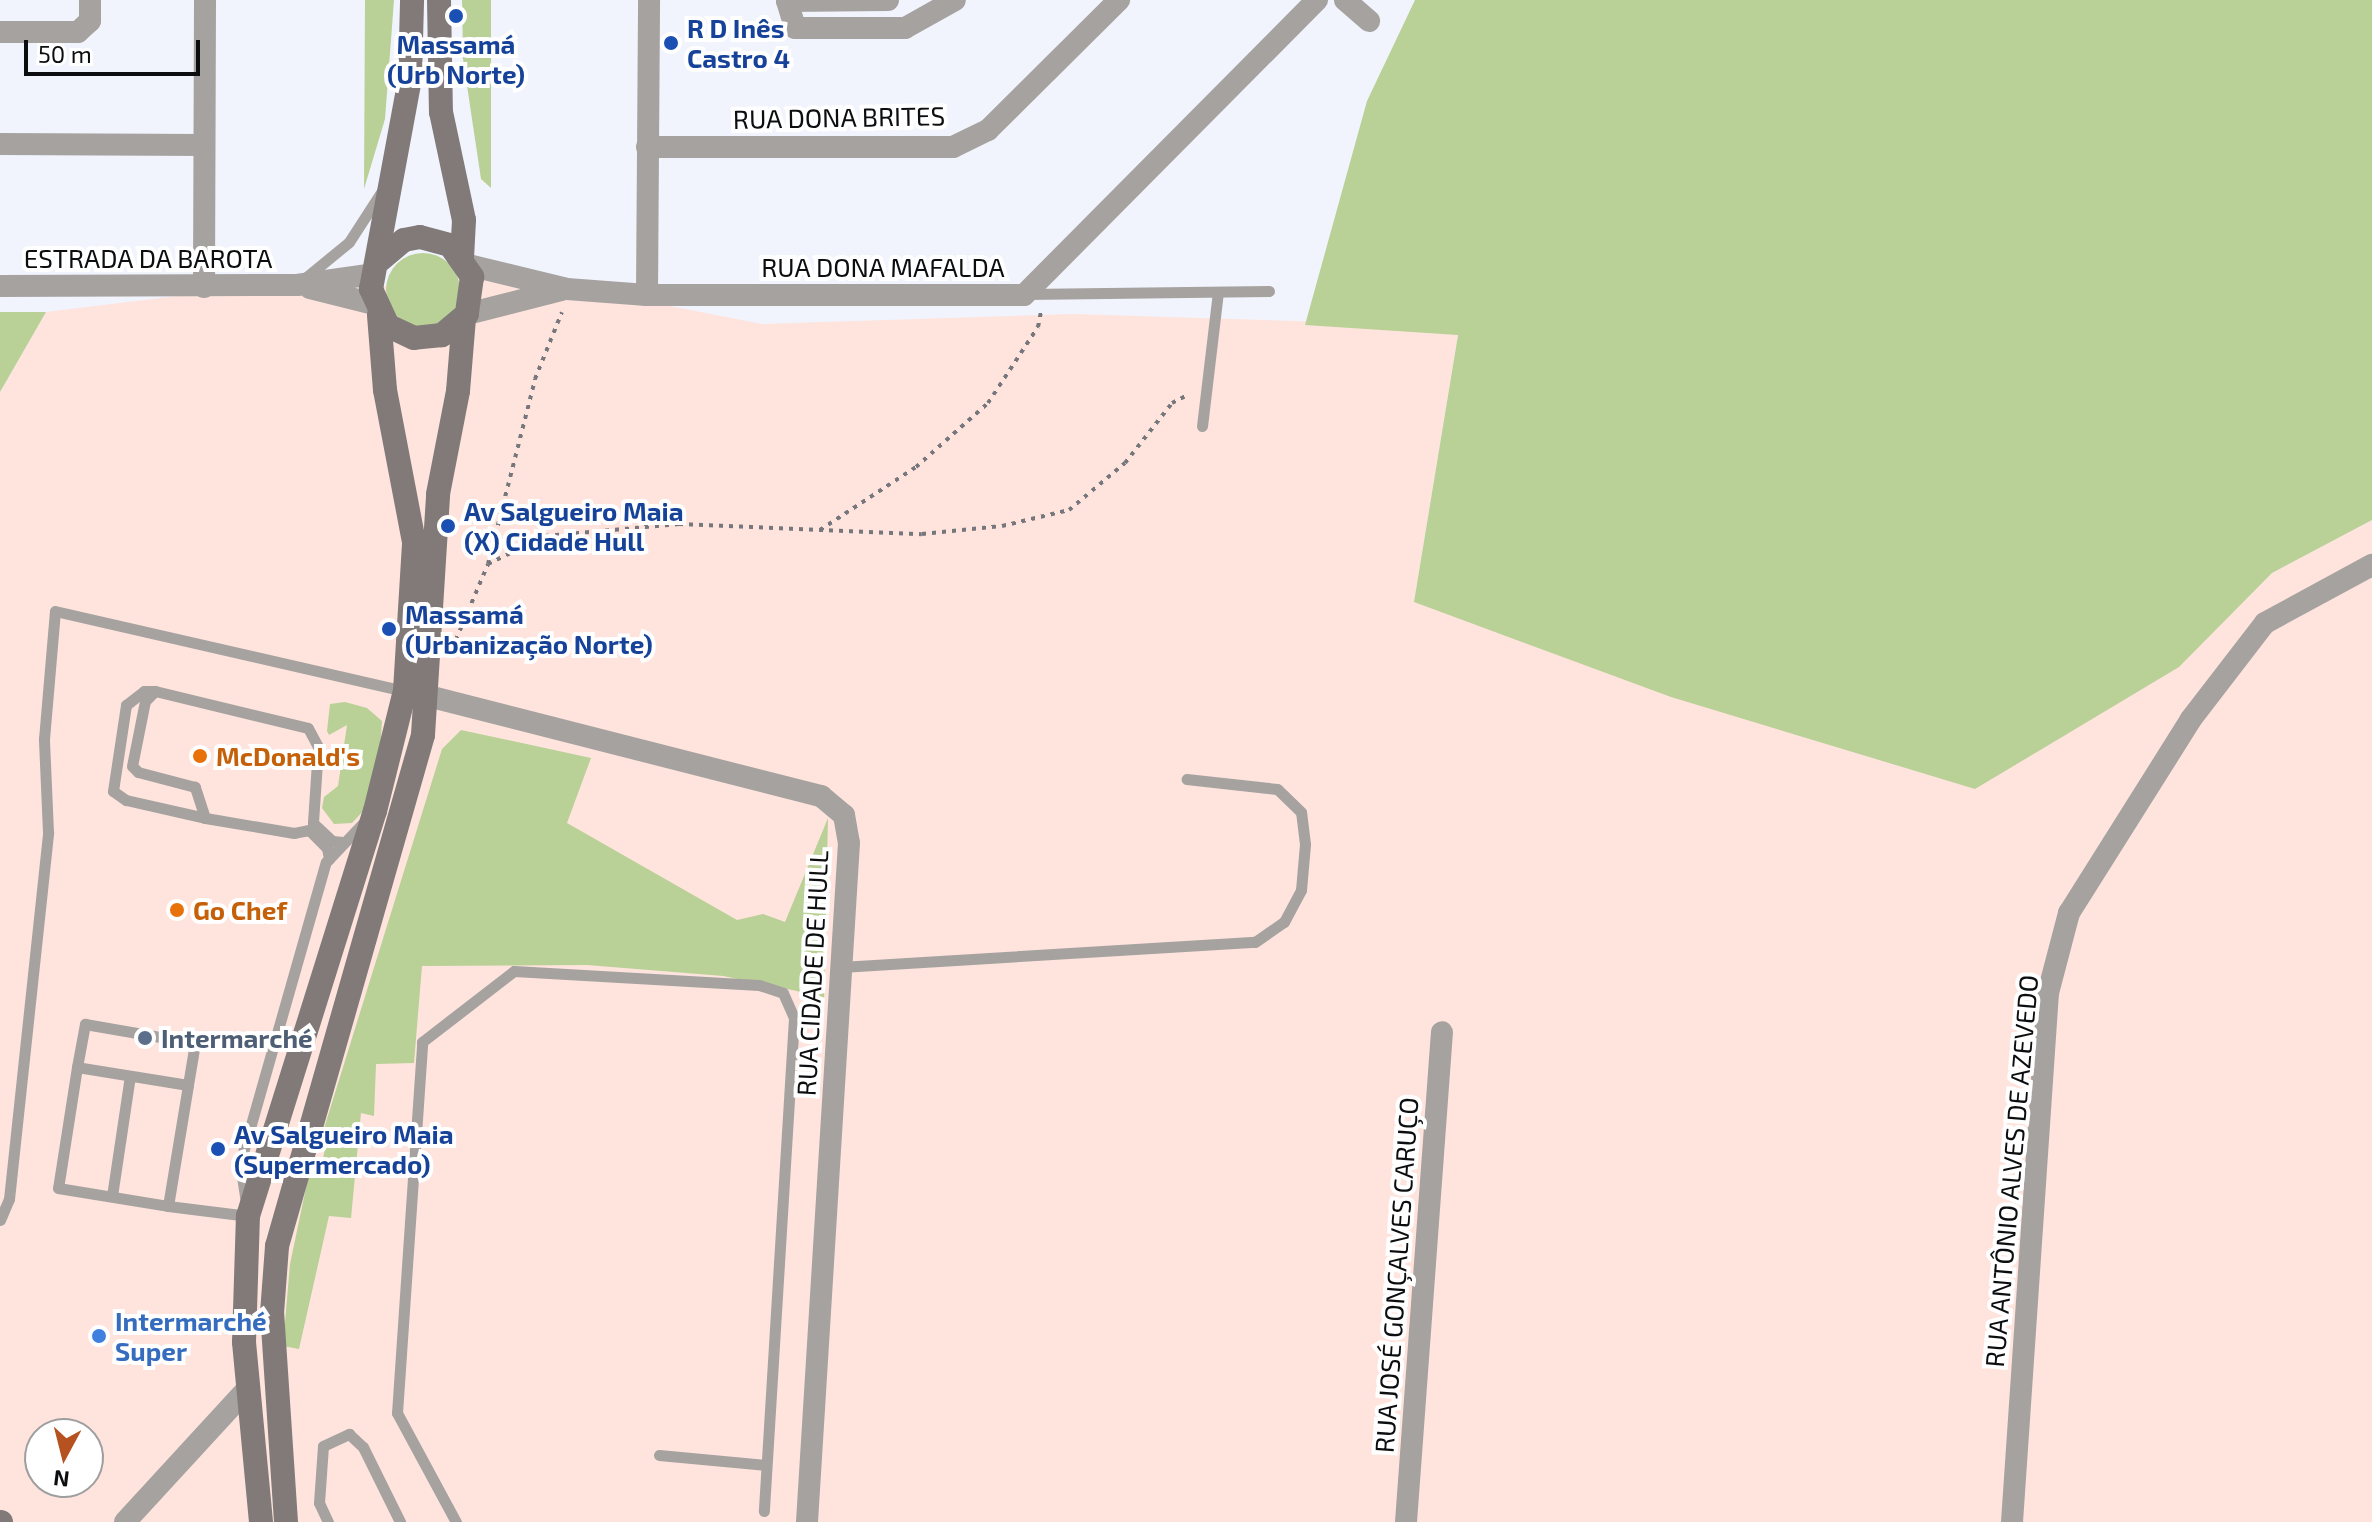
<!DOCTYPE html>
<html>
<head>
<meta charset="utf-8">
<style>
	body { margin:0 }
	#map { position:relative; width:2372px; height:1522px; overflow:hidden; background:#f1f4fd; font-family:"Exo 2",sans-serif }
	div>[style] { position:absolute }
	.industrial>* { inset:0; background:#fee4dd }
	.green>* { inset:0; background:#b9d097 }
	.round { border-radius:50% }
	.path>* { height:4px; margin-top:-2px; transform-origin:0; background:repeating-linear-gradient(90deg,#76777d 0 4px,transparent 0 10px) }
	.lane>* { height:11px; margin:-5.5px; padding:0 5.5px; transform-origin:5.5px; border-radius:5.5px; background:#a6a2a0 }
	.street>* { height:22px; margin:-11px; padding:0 11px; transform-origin:11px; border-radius:11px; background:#a6a2a0 }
	.secondary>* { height:24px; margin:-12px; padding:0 12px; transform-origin:12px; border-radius:12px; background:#817a79 }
	.dots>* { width:22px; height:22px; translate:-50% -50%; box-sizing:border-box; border:4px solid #fff; border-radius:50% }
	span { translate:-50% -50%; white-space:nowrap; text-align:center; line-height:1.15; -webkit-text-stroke:8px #fff; paint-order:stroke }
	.transit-label { font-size:26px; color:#164399; font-weight:700 }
	.left { translate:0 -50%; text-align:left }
	.street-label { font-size:26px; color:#0c0d0f }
	.food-label { font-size:26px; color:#c56008; font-weight:700 }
	.service-label { font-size:26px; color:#4e5e75; font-weight:700 }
	.shop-label { font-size:26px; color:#366cbe; font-weight:700 }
	.north { position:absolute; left:24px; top:1418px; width:80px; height:80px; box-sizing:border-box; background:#fff; border:2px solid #9e9e9f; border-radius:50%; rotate:187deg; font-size:22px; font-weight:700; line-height:32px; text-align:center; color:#0c0d0f }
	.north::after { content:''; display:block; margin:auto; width:28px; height:36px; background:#b65120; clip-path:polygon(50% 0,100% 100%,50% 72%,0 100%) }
	.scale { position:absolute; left:24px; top:40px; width:176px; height:36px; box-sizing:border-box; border:4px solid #0c0d0f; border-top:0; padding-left:10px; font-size:24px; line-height:28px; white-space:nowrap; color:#0c0d0f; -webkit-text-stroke:6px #fff; paint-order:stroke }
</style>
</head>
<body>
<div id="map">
	<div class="industrial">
		<i style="clip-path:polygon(evenodd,490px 271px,762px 324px,1073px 314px,1327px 322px,1458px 334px,1414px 602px,2178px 667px,2272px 573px,2372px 520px,2372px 1522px,0 1522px,0 392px,46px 312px,193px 294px,314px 296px,490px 271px,40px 1434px,88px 1434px,88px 1482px,40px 1482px,40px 1434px)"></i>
	</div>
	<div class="green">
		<i style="clip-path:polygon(365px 0,394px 0,385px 119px,364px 189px)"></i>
		<i style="clip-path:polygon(462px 0,491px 0,491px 188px,481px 179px,463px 59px)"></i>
		<i style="clip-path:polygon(1415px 0,2372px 0,2372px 520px,2272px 573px,2179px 667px,1975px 789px,1671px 697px,1414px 602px,1458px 335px,1305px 325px,1367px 101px)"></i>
		<i class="round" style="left:386px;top:253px;width:74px;height:74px"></i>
		<i style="clip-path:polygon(0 312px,46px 312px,0 392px)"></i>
		<i style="clip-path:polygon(345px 702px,367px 708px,382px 721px,380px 751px,366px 808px,352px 823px,334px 824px,322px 808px,324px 797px,338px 786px,347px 725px,329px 735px,327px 731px,330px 704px)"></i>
		<i style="clip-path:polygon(461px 730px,591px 758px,567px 823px,737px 920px,763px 914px,785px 922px,828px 818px,824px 1002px,797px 991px,723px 976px,587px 965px,422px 966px,414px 1063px,376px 1064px,374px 1116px,361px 1113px,351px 1218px,329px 1216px,299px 1349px,283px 1346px,290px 1264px,311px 1164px,322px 1165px,326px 1142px,321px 1138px,442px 749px)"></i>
	</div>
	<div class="path">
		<i style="left:820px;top:530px;width:115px;rotate:-33.3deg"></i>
		<i style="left:916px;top:467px;width:96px;rotate:-41.6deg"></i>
		<i style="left:988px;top:403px;width:91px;rotate:-56.7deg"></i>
		<i style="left:1038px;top:327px;width:16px;rotate:-79deg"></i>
		<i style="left:488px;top:564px;width:191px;rotate:-75.7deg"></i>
		<i style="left:535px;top:379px;width:72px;rotate:-68.1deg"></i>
		<i style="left:452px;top:649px;width:92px;rotate:-67deg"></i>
		<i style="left:488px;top:564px;width:64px;rotate:-26.2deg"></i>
		<i style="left:545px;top:536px;width:135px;rotate:-5.1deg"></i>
		<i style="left:679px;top:524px;width:243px;rotate:2.4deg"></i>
		<i style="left:922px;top:534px;width:80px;rotate:-5.7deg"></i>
		<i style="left:1002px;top:526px;width:69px;rotate:-13.4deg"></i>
		<i style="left:1069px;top:510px;width:73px;rotate:-40deg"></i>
		<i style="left:1125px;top:463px;width:76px;rotate:-51.9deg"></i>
		<i style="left:1172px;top:403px;width:18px;rotate:-27deg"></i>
	</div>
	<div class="lane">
		<i style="left:304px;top:279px;width:58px;rotate:-39.4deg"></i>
		<i style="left:349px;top:242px;width:61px;rotate:-57.1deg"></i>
		<i style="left:1025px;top:294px;width:244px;rotate:-0.7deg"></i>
		<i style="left:1202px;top:426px;width:135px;rotate:-83.2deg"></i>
		<i style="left:155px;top:691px;width:11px;rotate:180deg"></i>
		<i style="left:144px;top:691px;width:23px;rotate:142deg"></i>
		<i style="left:126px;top:705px;width:87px;rotate:98.6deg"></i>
		<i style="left:113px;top:791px;width:16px;rotate:35deg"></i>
		<i style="left:126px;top:800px;width:81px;rotate:12.8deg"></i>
		<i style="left:329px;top:859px;width:11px;rotate:-100deg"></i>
		<i style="left:327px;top:848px;width:25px;rotate:-135deg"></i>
		<i style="left:309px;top:830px;width:15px;rotate:169deg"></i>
		<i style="left:294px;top:833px;width:90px;rotate:-170.4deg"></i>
		<i style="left:205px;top:818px;width:33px;rotate:-108deg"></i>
		<i style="left:195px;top:787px;width:59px;rotate:-165.3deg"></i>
		<i style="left:138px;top:772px;width:8px;rotate:-135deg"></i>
		<i style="left:132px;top:766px;width:66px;rotate:-78.7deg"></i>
		<i style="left:145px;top:701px;width:14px;rotate:-45deg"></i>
		<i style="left:155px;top:691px;width:157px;rotate:13.6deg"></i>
		<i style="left:308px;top:728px;width:21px;rotate:62deg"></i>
		<i style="left:318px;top:747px;width:76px;rotate:93.8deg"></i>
		<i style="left:313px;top:823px;width:26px;rotate:43deg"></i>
		<i style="left:332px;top:841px;width:11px;rotate:5deg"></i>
		<i style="left:841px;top:967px;width:415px;rotate:-3.5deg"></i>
		<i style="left:1255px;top:942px;width:35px;rotate:-35deg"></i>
		<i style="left:1284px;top:922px;width:36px;rotate:-62deg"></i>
		<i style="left:1301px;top:890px;width:46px;rotate:-85deg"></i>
		<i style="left:1305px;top:844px;width:32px;rotate:-97deg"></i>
		<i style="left:1301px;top:812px;width:33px;rotate:-136deg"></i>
		<i style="left:1277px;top:789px;width:91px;rotate:-173.7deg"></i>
		<i style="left:77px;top:1067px;width:44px;rotate:-79.5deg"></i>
		<i style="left:85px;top:1024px;width:112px;rotate:9.8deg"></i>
		<i style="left:195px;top:1043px;width:43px;rotate:99.5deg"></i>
		<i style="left:112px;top:1196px;width:121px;rotate:-81.5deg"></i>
		<i style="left:168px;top:1206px;width:123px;rotate:-80.6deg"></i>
		<i style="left:188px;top:1085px;width:112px;rotate:-170.8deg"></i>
		<i style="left:77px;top:1067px;width:122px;rotate:98.9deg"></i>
		<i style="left:58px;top:1188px;width:111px;rotate:9.3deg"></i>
		<i style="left:168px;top:1206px;width:81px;rotate:7.1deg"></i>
		<i style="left:248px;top:1216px;width:54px;rotate:-98.6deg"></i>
		<i style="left:240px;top:1163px;width:313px;rotate:-74.1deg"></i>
		<i style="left:326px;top:862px;width:58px;rotate:-46.4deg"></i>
		<i style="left:0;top:1220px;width:23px;rotate:-67deg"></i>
		<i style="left:9px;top:1199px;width:369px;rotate:-83.9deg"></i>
		<i style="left:48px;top:832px;width:93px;rotate:-92.5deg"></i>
		<i style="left:44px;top:739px;width:128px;rotate:-85.1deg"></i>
		<i style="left:55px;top:611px;width:359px;rotate:12.9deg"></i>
		<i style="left:659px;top:1455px;width:107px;rotate:5.3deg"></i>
		<i style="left:328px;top:1522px;width:21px;rotate:-115deg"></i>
		<i style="left:319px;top:1503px;width:57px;rotate:-86deg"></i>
		<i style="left:323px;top:1446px;width:29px;rotate:-25deg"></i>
		<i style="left:349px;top:1434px;width:19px;rotate:43deg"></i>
		<i style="left:363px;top:1447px;width:84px;rotate:63.7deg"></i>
		<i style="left:456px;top:1522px;width:124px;rotate:-118.4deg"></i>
		<i style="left:397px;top:1413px;width:372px;rotate:-86.1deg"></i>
		<i style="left:422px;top:1042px;width:116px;rotate:-37.7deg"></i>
		<i style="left:514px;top:971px;width:245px;rotate:3.3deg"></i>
		<i style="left:759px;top:985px;width:25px;rotate:18deg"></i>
		<i style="left:783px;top:993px;width:27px;rotate:66deg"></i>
		<i style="left:794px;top:1018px;width:494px;rotate:93.5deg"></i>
	</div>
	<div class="street">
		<i style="left:888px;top:0;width:101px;rotate:179.4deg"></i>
		<i style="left:787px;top:1px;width:28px;rotate:73deg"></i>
		<i style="left:795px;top:28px;width:110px"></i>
		<i style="left:905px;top:28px;width:57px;rotate:-29.2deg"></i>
		<i style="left:1345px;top:0;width:32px;rotate:41deg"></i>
		<i style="left:0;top:32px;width:78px"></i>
		<i style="left:78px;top:32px;width:16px;rotate:-43deg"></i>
		<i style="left:90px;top:21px;width:21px;rotate:-90deg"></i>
		<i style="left:0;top:144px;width:204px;rotate:0.3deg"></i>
		<i style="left:647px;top:147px;width:306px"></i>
		<i style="left:953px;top:147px;width:39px;rotate:-26deg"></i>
		<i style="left:988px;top:130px;width:185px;rotate:-44.8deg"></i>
		<i style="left:468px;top:265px;width:102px;rotate:13.6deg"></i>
		<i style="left:567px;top:289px;width:80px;rotate:4.3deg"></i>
		<i style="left:647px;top:295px;width:377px"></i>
		<i style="left:1024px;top:295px;width:416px;rotate:-45.2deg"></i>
		<i style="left:0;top:286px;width:297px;rotate:-0.2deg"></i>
		<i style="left:297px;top:285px;width:77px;rotate:-8.2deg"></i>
		<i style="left:204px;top:287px;width:287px;rotate:-89.8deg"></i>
		<i style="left:310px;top:288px;width:66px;rotate:14deg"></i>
		<i style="left:647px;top:295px;width:295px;rotate:-89.6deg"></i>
		<i style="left:467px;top:314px;width:98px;rotate:-14.2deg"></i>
		<i style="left:428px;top:696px;width:406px;rotate:14.3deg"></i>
		<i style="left:821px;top:796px;width:30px;rotate:40deg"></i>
		<i style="left:844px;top:815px;width:28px;rotate:80deg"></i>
		<i style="left:849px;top:843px;width:680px;rotate:93.54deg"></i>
		<i style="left:125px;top:1522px;width:183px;rotate:-47.4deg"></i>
		<i style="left:1406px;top:1522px;width:491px;rotate:-85.8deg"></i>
		<i style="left:2012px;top:1522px;width:530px;rotate:-86.11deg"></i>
		<i style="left:2048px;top:993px;width:83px;rotate:-75.3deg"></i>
		<i style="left:2069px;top:913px;width:229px;rotate:-57.8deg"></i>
		<i style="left:2191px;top:719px;width:121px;rotate:-52.4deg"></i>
		<i style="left:2265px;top:623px;width:122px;rotate:-28.5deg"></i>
	</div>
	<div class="secondary">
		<i style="left:439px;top:0;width:112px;rotate:89deg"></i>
		<i style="left:441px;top:112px;width:110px;rotate:78deg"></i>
		<i style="left:464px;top:220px;width:36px;rotate:93deg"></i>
		<i style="left:380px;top:260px;width:31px;rotate:-40deg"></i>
		<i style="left:404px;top:240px;width:16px;rotate:-11deg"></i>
		<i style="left:420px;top:237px;width:31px;rotate:15deg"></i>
		<i style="left:450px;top:245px;width:39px;rotate:55deg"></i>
		<i style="left:472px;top:277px;width:37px;rotate:98deg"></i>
		<i style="left:467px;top:314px;width:33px;rotate:140deg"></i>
		<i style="left:442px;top:335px;width:28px;rotate:174deg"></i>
		<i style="left:414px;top:338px;width:29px;rotate:-155deg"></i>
		<i style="left:388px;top:326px;width:41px;rotate:-114.7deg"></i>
		<i style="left:371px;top:289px;width:214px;rotate:-79.5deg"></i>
		<i style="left:410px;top:79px;width:79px;rotate:-88.5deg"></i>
		<i style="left:0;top:1522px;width:1px"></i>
		<i style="left:261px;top:1522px;width:181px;rotate:-95.4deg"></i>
		<i style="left:244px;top:1342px;width:126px;rotate:-88.2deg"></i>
		<i style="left:248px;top:1216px;width:424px;rotate:-72.6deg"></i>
		<i style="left:375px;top:811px;width:124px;rotate:-76deg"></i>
		<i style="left:405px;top:691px;width:149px;rotate:-86.5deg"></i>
		<i style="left:414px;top:542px;width:155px;rotate:-100.8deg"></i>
		<i style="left:385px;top:390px;width:75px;rotate:-94.6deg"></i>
		<i style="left:286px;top:1522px;width:209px;rotate:-93.8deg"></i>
		<i style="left:272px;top:1313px;width:67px;rotate:-85.7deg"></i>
		<i style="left:277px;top:1246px;width:531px;rotate:-74.05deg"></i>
		<i style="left:423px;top:735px;width:241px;rotate:-86.4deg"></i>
		<i style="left:438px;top:494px;width:105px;rotate:-79deg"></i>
		<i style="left:458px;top:391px;width:73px;rotate:-85.3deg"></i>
	</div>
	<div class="dots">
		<i style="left:456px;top:16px;background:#1a4fb4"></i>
		<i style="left:671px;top:43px;background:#1a4fb4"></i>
		<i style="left:448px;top:526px;background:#1a4fb4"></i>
		<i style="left:389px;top:629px;background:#1a4fb4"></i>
		<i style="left:200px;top:756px;background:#e8710a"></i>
		<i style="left:177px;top:910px;background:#e8710a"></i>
		<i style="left:145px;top:1038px;background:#5c6f8a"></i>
		<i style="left:218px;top:1149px;background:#1a4fb4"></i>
		<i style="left:99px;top:1336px;background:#3f7fe0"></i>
	</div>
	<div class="transit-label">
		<span class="left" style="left:687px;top:43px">R D Inês<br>Castro 4</span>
		<span style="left:456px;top:59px">Massamá<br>(Urb Norte)</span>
		<span class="left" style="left:464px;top:526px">Av Salgueiro Maia<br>(X) Cidade Hull</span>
		<span class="left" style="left:405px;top:629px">Massamá<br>(Urbanização Norte)</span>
		<span class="left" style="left:234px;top:1149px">Av Salgueiro Maia<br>(Supermercado)</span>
	</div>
	<div class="street-label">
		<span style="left:839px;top:117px;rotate:-1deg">RUA DONA BRITES</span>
		<span style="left:148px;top:258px">ESTRADA DA BAROTA</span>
		<span style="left:883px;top:267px">RUA DONA MAFALDA</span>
		<span style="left:812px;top:973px;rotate:-87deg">RUA CIDADE DE HULL</span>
		<span style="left:2011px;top:1171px;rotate:-85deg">RUA ANTÔNIO ALVES DE AZEVEDO</span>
		<span style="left:1396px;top:1275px;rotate:-86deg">RUA JOSÉ GONÇALVES CARUÇO</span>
	</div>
	<div class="food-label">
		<span class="left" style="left:216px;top:756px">McDonald's</span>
		<span class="left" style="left:193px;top:910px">Go Chef</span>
	</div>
	<div class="service-label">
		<span class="left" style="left:161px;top:1038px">Intermarché</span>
	</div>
	<div class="shop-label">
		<span class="left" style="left:115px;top:1336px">Intermarché<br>Super</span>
	</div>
	<div class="north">N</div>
	<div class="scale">50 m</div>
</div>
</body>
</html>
